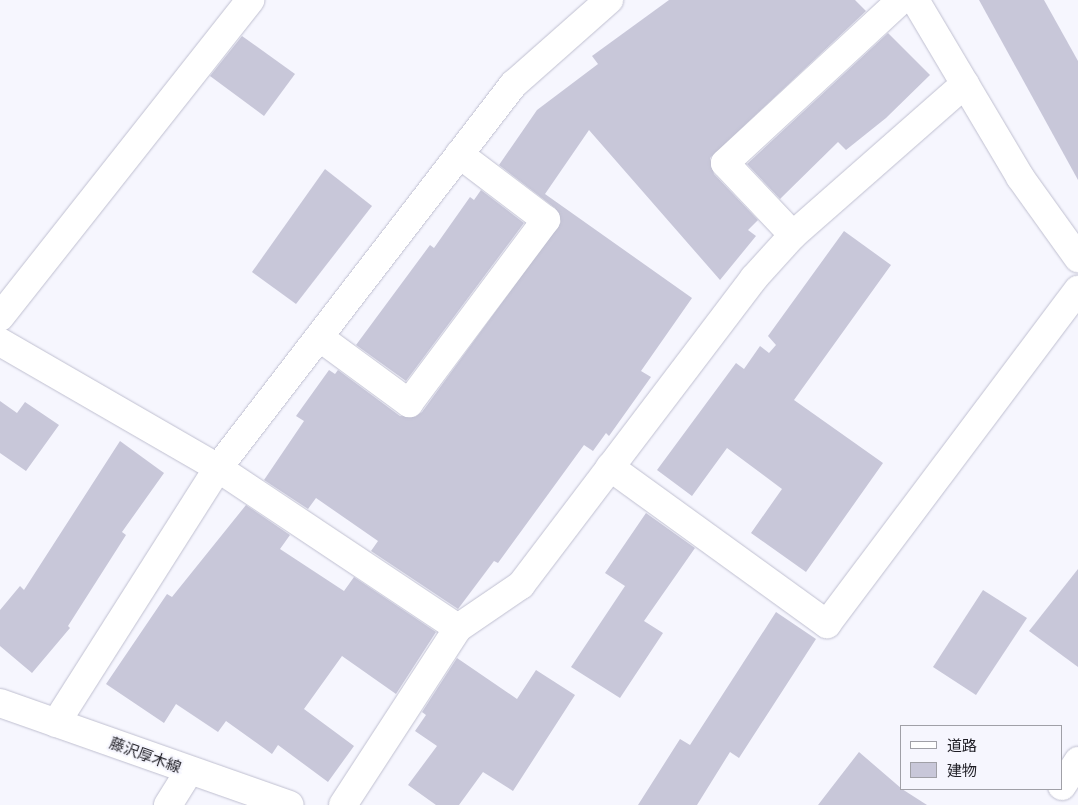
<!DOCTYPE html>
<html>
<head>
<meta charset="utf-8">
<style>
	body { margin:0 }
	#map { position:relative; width:1078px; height:805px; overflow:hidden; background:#f6f6fe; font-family:"Zilla Slab","Noto Sans JP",serif }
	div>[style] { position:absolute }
	.building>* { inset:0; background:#c8c7d9 }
	.roads { filter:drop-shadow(0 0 1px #bfbfd0) drop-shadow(0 0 1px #bfbfd0) }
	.minor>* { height:28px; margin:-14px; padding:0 14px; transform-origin:14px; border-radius:14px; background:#fff }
	.major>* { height:28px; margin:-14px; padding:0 14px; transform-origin:14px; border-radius:14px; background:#fff }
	span { translate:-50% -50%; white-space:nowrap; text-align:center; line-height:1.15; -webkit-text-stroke:4px #f6f6fe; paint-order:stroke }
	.street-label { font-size:15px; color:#1f1e25 }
	.legend { position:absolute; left:900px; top:725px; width:162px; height:65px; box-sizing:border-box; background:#f6f6fe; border:1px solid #a0a0a7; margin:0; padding:6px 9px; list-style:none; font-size:15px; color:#1f1e25 }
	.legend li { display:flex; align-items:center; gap:10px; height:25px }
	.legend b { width:25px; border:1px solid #a0a0a7 }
</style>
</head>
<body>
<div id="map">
	<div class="building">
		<i style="clip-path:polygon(669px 0,855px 0,866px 11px,710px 158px,714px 174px,758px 220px,748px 230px,756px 236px,720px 280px,589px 130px,545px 194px,692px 298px,641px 371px,651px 377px,609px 436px,606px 433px,593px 451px,584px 445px,498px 563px,494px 561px,458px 609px,371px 551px,378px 541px,316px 498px,308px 509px,264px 480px,304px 421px,296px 416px,329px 370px,335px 374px,338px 370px,400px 416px,415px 417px,422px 412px,561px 222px,555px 208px,499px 165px,537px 110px,598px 64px,592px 56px)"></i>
		<i style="clip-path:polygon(979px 0,1044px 0,1078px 61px,1078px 180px)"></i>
		<i style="clip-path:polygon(888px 33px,930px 75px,886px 118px,846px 150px,838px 142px,780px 199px,747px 164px)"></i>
		<i style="clip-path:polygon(242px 36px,295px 74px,264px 116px,210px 76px)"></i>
		<i style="clip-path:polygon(325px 169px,372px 206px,296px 304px,252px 272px)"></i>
		<i style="clip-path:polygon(481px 190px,524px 223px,406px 381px,356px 345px,430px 245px,434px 248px,470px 197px,474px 200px)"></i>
		<i style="clip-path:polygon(844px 231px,891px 265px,794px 400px,883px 463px,806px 572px,751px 533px,782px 489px,727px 448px,692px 496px,657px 470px,736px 363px,744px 369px,760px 346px,769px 353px,776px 345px,768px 336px)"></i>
		<i style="clip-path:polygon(0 401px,17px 413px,25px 402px,59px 425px,26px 471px,0 453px)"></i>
		<i style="clip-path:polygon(120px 441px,164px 473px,122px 532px,126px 535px,68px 626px,70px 628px,32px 673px,0 646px,0 610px,20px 586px,24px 590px)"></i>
		<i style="clip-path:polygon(246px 505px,290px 535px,280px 549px,344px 591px,354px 577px,436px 632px,396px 694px,342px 656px,304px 709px,354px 746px,328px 782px,278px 745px,272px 754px,226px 721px,218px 732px,176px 704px,164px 723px,106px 684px,167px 594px,172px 597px)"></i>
		<i style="clip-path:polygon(646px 513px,695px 548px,644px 621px,663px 633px,620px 698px,571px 667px,625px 586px,605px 573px)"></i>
		<i style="clip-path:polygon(1078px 569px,1078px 667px,1029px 631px)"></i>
		<i style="clip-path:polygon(983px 590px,1027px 618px,976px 695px,933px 667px)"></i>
		<i style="clip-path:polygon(776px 612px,816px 639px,739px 758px,730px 752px,697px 805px,638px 805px,680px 739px,690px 745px)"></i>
		<i style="clip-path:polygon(457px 658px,517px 699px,536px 670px,575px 695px,513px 791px,483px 772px,459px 805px,436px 805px,408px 785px,437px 746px,415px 731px,426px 715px,422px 712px)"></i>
		<i style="clip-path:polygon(859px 752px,902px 789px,927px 805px,818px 805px)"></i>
	</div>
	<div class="roads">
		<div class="minor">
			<i style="left:915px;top:0;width:206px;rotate:59.3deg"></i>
			<i style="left:1020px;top:177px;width:100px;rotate:54.4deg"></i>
			<i style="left:793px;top:235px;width:99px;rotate:-133.4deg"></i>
			<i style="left:725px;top:163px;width:240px;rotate:-42.8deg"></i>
			<i style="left:0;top:317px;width:404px;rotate:-51.7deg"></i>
			<i style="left:319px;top:337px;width:112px;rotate:36.3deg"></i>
			<i style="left:409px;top:403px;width:229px;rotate:-53.2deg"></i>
			<i style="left:546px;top:220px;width:109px;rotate:-142.8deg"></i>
			<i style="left:0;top:342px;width:252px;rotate:30deg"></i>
			<i style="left:218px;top:468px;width:288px;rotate:33.7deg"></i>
			<i style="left:610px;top:467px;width:268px;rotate:35.9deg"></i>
			<i style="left:827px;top:624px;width:418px;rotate:-53.1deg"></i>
			<i style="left:56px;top:723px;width:302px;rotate:-57.6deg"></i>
			<i style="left:218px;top:468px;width:485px;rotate:-52.4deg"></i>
			<i style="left:514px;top:84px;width:127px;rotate:-41.5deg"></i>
			<i style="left:1062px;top:786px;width:30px;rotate:-57deg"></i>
			<i style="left:168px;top:805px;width:39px;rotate:-58deg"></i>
			<i style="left:343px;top:805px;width:211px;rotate:-57deg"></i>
			<i style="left:458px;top:628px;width:76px;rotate:-34.3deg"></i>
			<i style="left:521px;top:585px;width:385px;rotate:-52.8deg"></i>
			<i style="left:754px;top:278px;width:58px;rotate:-47.8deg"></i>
			<i style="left:793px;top:235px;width:229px;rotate:-41.3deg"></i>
		</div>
		<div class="major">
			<i style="left:0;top:703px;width:307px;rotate:19.4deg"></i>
		</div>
	</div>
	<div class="street-label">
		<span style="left:145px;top:756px;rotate:20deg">藤沢厚木線</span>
	</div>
	<ul class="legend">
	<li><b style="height:6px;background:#fff"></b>道路</li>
	<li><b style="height:14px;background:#c8c7d9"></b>建物</li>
	</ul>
</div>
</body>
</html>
